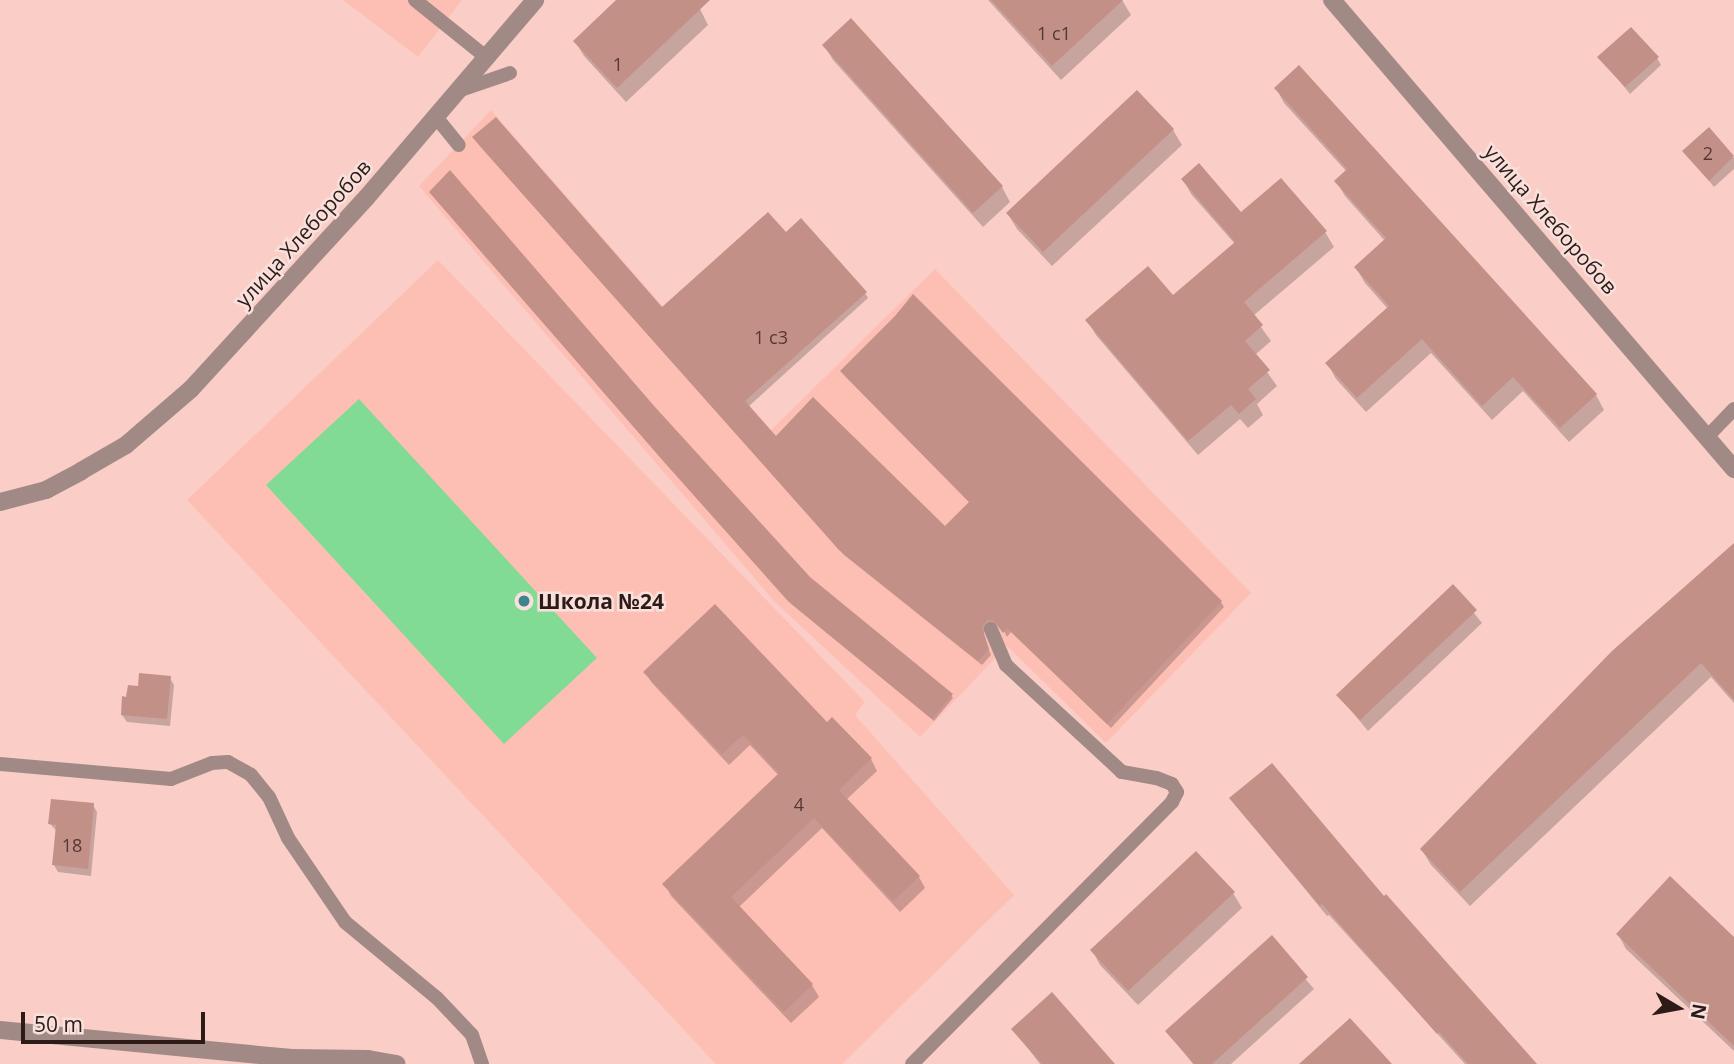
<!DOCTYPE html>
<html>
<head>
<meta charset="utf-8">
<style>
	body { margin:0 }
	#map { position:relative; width:1734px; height:1064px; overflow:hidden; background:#facec7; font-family:"Open Sans",sans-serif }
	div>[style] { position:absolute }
	.built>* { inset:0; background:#fdbfb4 }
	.green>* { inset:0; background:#82db94 }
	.shadow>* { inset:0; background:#0003 }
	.building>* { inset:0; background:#c39088 }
	.lane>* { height:14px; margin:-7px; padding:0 7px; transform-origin:7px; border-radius:7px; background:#a18a86 }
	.street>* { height:18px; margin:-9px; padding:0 9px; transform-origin:9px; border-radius:9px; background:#a18a86 }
	.dots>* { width:19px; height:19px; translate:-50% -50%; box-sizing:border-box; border:4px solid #f8e1dd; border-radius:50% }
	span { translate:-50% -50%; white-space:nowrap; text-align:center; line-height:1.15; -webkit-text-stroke:5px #f8e1dd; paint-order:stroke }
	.number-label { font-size:18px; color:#533834 }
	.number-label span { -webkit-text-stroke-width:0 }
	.street-label { font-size:21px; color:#2e1b18 }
	.poi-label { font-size:21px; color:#2e1b18; font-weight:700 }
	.left { translate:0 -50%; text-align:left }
	.north { position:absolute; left:1643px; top:973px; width:70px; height:70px; -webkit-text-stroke:5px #f8e1dd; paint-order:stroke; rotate:100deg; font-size:19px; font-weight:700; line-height:28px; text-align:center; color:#2e1b18 }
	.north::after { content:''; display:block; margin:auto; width:24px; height:32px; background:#2e1b18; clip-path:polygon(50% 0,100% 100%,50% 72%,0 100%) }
	.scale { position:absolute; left:21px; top:1012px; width:184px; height:32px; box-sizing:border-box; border:4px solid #2e1b18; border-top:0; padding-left:9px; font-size:21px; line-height:24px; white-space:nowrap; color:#2e1b18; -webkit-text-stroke:5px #f8e1dd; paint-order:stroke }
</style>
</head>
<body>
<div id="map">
	<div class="built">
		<i style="clip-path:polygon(343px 0,462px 0,418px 57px)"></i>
		<i style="clip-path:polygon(491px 110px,771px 430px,935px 269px,1251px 593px,1106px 743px,1007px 646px,920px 737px,774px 601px,419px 186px)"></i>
		<i style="clip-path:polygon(438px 260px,865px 702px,855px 715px,1014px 895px,842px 1064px,716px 1064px,187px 500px)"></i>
	</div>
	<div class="green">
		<i style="clip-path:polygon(359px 399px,597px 658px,504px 744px,266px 485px)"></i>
	</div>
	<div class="shadow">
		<i style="clip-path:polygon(619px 0,705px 0,700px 9px,708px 25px,626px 102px,584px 56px,575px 41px)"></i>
		<i style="clip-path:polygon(988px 0,1122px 0,1131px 15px,1061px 80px)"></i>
		<i style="clip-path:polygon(824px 45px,1002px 187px,1010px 202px,983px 227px,833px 60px)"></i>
		<i style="clip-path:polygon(1600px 57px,1657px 58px,1661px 65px,1630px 94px)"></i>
		<i style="clip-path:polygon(1299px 67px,1596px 395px,1604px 410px,1569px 442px,1523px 391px,1492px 420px,1431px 353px,1366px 412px,1336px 379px,1328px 364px,1388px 309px,1365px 283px,1356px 268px,1385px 241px,1345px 196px,1336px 181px,1347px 172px,1284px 103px,1276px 88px)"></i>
		<i style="clip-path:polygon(1137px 92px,1173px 130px,1182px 145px,1052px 266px,1017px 229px,1008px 214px)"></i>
		<i style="clip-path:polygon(1709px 130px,1734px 158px,1734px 169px,1714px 187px,1685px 151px)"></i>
		<i style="clip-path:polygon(477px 143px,662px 309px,786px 235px,865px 293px,868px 298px,748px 407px,776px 438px,945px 529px,970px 503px,845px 376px,1221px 602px,1224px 607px,1111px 728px,1011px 632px,1007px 637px,1002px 627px,995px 624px,986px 628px,983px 635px,991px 655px,982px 665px,844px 555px)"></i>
		<i style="clip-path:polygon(1183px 179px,1241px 214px,1325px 232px,1334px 247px,1253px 316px,1271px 341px,1255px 355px,1277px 386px,1257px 404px,1263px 415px,1248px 428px,1240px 419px,1198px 455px,1096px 335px,1087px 320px,1173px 298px,1235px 244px,1191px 194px)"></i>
		<i style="clip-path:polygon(433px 196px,654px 408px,809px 578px,951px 695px,953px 698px,934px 721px,790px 603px)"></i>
		<i style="clip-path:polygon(1734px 558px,1734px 703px,1711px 677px,1470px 906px,1431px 865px,1422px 850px)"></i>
		<i style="clip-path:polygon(1453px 587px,1482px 623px,1368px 731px,1338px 695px)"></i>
		<i style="clip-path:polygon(645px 672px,827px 724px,832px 719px,871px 759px,877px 771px,846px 800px,919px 877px,925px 888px,900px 912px,822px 828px,739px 907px,812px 985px,819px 997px,791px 1023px,671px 896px,665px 884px,779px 776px,750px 745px,729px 765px,652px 683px)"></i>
		<i style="clip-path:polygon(170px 678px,174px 685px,170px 726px,127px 722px,122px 715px,128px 699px,139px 688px)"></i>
		<i style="clip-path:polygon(1231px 799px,1384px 899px,1534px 1064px,1465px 1064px,1329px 915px,1327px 916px)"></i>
		<i style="clip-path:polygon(93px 805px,97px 812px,91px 876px,58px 872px,54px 865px,57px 831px,50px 824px)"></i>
		<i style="clip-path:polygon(1233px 893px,1242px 908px,1138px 1005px,1100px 965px,1092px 950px)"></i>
		<i style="clip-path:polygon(1618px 934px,1734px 940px,1734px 1051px,1626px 949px)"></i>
		<i style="clip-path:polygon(1271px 938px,1314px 989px,1231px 1064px,1193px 1064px,1167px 1031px)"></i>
		<i style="clip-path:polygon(1013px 1029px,1113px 1064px,1040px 1064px)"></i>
	</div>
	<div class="building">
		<i style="clip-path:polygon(616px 0,710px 0,617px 88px,573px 41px)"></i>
		<i style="clip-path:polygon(991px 0,1123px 0,1052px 66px)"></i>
		<i style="clip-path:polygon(851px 18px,1003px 186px,973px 213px,822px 45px)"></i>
		<i style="clip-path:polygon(1631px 27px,1659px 57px,1625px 87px,1597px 57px)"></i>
		<i style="clip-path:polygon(1299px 65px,1597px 394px,1560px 428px,1513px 377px,1482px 406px,1422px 339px,1357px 398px,1325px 363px,1389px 306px,1354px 267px,1386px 238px,1334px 181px,1347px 169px,1274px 88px)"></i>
		<i style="clip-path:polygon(1137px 90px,1174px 129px,1043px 252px,1006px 213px)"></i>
		<i style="clip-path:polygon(496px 117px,662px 307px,768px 212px,786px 232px,801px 218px,867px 292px,745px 401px,776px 436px,813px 397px,945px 526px,969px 502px,840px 371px,895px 316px,913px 294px,1222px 601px,1107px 724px,1007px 628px,1003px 633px,993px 620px,987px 620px,982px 627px,989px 649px,978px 661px,839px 550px,472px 137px)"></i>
		<i style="clip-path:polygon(1709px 127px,1734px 156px,1709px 181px,1682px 151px)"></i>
		<i style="clip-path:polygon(1199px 163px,1241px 212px,1281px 178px,1327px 231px,1244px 302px,1263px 325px,1245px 341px,1270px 370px,1248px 389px,1256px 399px,1239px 414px,1231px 405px,1188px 441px,1085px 320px,1148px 266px,1173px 295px,1235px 242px,1181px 179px)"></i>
		<i style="clip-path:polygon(450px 170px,655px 407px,810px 577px,953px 694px,932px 719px,787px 600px,664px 462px,429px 192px)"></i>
		<i style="clip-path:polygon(1734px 543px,1734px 700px,1701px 663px,1460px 892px,1420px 849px,1612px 651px)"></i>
		<i style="clip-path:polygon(1453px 584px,1477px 610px,1360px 720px,1336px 695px)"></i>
		<i style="clip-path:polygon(715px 604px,827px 722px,832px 717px,872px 758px,839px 790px,920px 876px,893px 901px,814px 818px,731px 897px,813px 984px,784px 1012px,662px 884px,779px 773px,743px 735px,722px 754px,643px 672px)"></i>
		<i style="clip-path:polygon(139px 673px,171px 676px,167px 719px,121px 715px,122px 696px,126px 697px,128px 685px,138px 686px)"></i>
		<i style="clip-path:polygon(1272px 763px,1384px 896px,1386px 894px,1537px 1064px,1468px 1064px,1439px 1032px,1437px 1034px,1322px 904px,1320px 906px,1229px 798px)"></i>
		<i style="clip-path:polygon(51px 799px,94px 803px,88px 869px,52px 865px,56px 825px,48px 824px)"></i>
		<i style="clip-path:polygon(1196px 851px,1235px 892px,1128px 991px,1090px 950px)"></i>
		<i style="clip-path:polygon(1670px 876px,1734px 937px,1734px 1046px,1616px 934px)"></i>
		<i style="clip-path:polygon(1272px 935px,1308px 977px,1212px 1064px,1194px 1064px,1165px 1031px)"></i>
		<i style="clip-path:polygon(1052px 992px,1115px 1064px,1042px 1064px,1011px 1029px)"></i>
		<i style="clip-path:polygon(1350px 1018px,1392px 1064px,1299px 1064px)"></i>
	</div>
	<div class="lane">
		<i style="left:415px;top:0;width:91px;rotate:38.8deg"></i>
		<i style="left:458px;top:91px;width:55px;rotate:-19.1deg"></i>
		<i style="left:436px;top:117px;width:36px;rotate:51deg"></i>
		<i style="left:1707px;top:437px;width:39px;rotate:-46deg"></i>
		<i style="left:0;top:764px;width:172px;rotate:5deg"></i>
		<i style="left:171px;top:779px;width:44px;rotate:-21.3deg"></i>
		<i style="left:212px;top:763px;width:16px;rotate:-4deg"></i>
		<i style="left:228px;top:762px;width:26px;rotate:29deg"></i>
		<i style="left:251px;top:775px;width:28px;rotate:51deg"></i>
		<i style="left:269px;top:797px;width:45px;rotate:65.1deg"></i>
		<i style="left:288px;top:838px;width:102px;rotate:55.8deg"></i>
		<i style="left:345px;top:922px;width:119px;rotate:39.6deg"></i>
		<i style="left:437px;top:998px;width:51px;rotate:46.6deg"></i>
		<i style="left:472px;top:1035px;width:31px;rotate:71deg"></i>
		<i style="left:912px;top:1064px;width:369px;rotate:-45.2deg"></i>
		<i style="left:1172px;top:802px;width:11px;rotate:-63deg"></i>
		<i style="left:1177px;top:792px;width:9px;rotate:-122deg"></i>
		<i style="left:1172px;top:784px;width:17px;rotate:-159deg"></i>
		<i style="left:1156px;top:778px;width:35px;rotate:-170deg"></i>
		<i style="left:1122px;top:772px;width:158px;rotate:-137.3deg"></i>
		<i style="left:1006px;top:665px;width:39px;rotate:-113deg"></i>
	</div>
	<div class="street">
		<i style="left:1332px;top:0;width:618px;rotate:49.4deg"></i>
		<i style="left:0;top:502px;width:48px;rotate:-14.6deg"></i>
		<i style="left:46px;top:490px;width:40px;rotate:-28deg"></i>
		<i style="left:81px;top:471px;width:52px;rotate:-30deg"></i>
		<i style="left:126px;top:445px;width:86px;rotate:-40.7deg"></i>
		<i style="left:191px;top:389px;width:260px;rotate:-47.5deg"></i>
		<i style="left:367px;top:197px;width:259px;rotate:-49.5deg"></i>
		<i style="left:0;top:1030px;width:293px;rotate:5.5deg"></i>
		<i style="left:292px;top:1058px;width:76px;rotate:0.8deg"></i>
		<i style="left:368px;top:1059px;width:29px;rotate:10deg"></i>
	</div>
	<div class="dots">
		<i style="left:524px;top:601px;background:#3e848f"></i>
	</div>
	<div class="number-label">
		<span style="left:1054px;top:33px">1 с1</span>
		<span style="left:618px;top:64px">1</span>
		<span style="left:1708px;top:153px">2</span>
		<span style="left:771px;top:337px">1 с3</span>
		<span style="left:799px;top:804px">4</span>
		<span style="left:72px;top:845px">18</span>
	</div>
	<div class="street-label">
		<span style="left:1551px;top:219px;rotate:49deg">улица Хлеборобов</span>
		<span style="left:303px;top:233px;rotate:-48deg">улица Хлеборобов</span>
	</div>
	<div class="poi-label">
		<span class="left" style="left:538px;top:601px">Школа №24</span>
	</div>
	<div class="north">N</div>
	<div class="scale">50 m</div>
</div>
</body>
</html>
